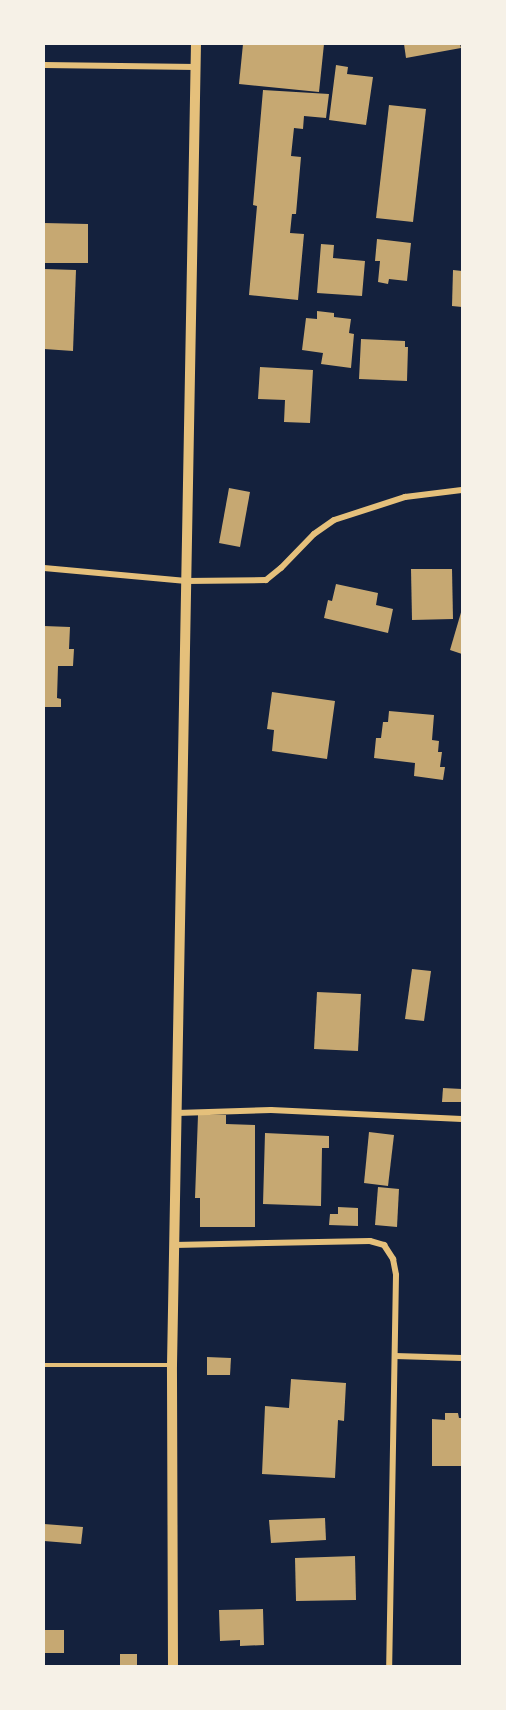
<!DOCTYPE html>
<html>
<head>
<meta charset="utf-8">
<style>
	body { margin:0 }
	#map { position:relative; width:506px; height:1710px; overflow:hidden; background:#14213d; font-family:"Nunito Sans",sans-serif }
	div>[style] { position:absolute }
	.building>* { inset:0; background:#c6a872 }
	.service>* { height:4.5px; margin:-2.25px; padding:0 2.25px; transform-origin:2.25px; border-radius:2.25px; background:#e5c07b }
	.minor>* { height:6px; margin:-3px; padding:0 3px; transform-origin:3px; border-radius:3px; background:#e5c07b }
	.tertiary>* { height:10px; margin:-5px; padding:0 5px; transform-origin:5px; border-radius:5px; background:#e5c07b }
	span { translate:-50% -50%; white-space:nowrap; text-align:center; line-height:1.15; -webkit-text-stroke:5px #f6f1e7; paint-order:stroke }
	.frame { position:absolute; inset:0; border:45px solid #f6f1e7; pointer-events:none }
</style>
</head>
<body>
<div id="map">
	<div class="building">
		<i style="clip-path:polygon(243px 44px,324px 44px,319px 92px,239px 84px)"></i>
		<i style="clip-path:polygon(404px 44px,460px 44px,461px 48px,406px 58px)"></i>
		<i style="clip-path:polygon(336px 65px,348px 67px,347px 74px,373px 77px,366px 125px,329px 120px)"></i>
		<i style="clip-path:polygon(263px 90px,329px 94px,326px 118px,304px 116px,303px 129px,294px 128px,291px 156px,301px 157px,296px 214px,292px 214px,290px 233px,304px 234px,298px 300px,249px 295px,257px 206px,253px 205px)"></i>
		<i style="clip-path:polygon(389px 105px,426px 109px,413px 222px,376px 218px)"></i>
		<i style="clip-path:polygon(44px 223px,88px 224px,88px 263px,44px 263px)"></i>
		<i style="clip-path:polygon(377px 239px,411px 243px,407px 281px,389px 279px,388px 284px,378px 282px,380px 261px,375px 261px)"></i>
		<i style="clip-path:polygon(321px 244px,334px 245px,333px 258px,365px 261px,362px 296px,317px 293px)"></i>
		<i style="clip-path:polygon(44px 269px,76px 270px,73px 351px,44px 349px)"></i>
		<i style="clip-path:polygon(453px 270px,462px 271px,462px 307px,452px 306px)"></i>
		<i style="clip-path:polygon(317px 311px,334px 313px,334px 317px,351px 319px,349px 333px,354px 334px,351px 368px,321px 364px,323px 353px,302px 350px,306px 318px,317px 319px)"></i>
		<i style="clip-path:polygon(361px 339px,405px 341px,405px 347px,408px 347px,407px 381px,359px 379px)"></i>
		<i style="clip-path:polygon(260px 367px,313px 370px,310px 423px,284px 422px,285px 400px,258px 399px)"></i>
		<i style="clip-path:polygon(229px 488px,250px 492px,240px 547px,219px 543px)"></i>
		<i style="clip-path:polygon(411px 569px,452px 569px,453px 619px,412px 620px)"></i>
		<i style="clip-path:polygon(336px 584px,378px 593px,376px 605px,393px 609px,388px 633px,324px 618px,328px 600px,332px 601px)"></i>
		<i style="clip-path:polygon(462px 609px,462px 654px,450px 650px)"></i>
		<i style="clip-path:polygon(44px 626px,70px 627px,69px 649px,74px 649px,73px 666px,58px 666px,57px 698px,61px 699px,61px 707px,44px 707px)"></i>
		<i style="clip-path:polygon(272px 692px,335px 701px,327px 759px,272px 751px,274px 730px,267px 729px)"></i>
		<i style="clip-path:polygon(389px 711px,434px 715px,432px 740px,439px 741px,438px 752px,442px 752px,440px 767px,445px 767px,443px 780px,414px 776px,415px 763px,374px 758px,376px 738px,381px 738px,383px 722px,388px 722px)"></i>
		<i style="clip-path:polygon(412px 969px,431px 971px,424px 1021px,405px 1019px)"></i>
		<i style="clip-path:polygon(317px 992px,361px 994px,358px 1051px,314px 1049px)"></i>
		<i style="clip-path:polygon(443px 1088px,462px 1089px,462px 1102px,442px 1102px)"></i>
		<i style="clip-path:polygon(198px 1115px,226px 1115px,226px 1124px,255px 1125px,255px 1227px,200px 1227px,200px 1198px,195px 1198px)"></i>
		<i style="clip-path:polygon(369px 1132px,394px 1135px,388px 1186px,364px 1183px)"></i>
		<i style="clip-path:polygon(265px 1133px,329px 1136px,329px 1148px,322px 1148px,321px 1206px,263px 1204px)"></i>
		<i style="clip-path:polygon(378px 1187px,399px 1189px,397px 1227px,375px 1225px)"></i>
		<i style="clip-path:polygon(338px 1207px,358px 1208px,358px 1226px,329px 1225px,330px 1214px,338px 1214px)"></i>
		<i style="clip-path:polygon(207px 1357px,231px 1358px,230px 1375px,207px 1375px)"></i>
		<i style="clip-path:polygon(291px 1379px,346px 1383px,344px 1421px,338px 1420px,335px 1478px,262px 1474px,265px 1406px,289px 1408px)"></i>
		<i style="clip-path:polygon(445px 1413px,458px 1413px,459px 1418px,462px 1418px,462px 1466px,432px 1466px,432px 1419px,445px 1420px)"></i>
		<i style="clip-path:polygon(325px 1518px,326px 1540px,271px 1543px,269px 1520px)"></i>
		<i style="clip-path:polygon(44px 1524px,83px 1527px,81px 1544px,44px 1541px)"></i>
		<i style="clip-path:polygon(355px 1556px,356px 1600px,296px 1601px,295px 1558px)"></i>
		<i style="clip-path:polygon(263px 1609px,264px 1645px,240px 1646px,240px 1640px,220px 1641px,219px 1610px)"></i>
		<i style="clip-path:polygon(44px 1630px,64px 1630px,64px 1653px,44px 1653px)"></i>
		<i style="clip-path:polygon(120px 1654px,137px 1654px,137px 1666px,120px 1666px)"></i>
	</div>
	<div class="service">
		<i style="left:44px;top:1365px;width:128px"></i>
	</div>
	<div class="minor">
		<i style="left:44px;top:65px;width:152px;rotate:0.8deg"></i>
		<i style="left:44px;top:568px;width:143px;rotate:5.2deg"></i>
		<i style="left:186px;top:581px;width:80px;rotate:-0.7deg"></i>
		<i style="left:266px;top:580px;width:19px;rotate:-39deg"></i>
		<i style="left:281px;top:568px;width:47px;rotate:-45.9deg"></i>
		<i style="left:314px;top:534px;width:24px;rotate:-35deg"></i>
		<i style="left:334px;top:520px;width:75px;rotate:-17.9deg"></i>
		<i style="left:405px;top:497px;width:57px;rotate:-7deg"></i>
		<i style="left:177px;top:1113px;width:94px;rotate:-1.8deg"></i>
		<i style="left:271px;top:1110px;width:191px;rotate:2.7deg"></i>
		<i style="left:174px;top:1245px;width:196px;rotate:-1.2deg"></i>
		<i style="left:370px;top:1241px;width:15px;rotate:16deg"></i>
		<i style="left:384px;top:1245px;width:17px;rotate:57deg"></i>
		<i style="left:393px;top:1259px;width:16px;rotate:79deg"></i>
		<i style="left:396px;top:1275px;width:391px;rotate:91deg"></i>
		<i style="left:395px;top:1356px;width:67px;rotate:1.7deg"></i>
	</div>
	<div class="tertiary">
		<i style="left:173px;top:1666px;width:301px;rotate:-90.2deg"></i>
		<i style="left:172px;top:1365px;width:1321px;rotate:-88.96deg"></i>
	</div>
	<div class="frame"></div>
</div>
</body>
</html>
